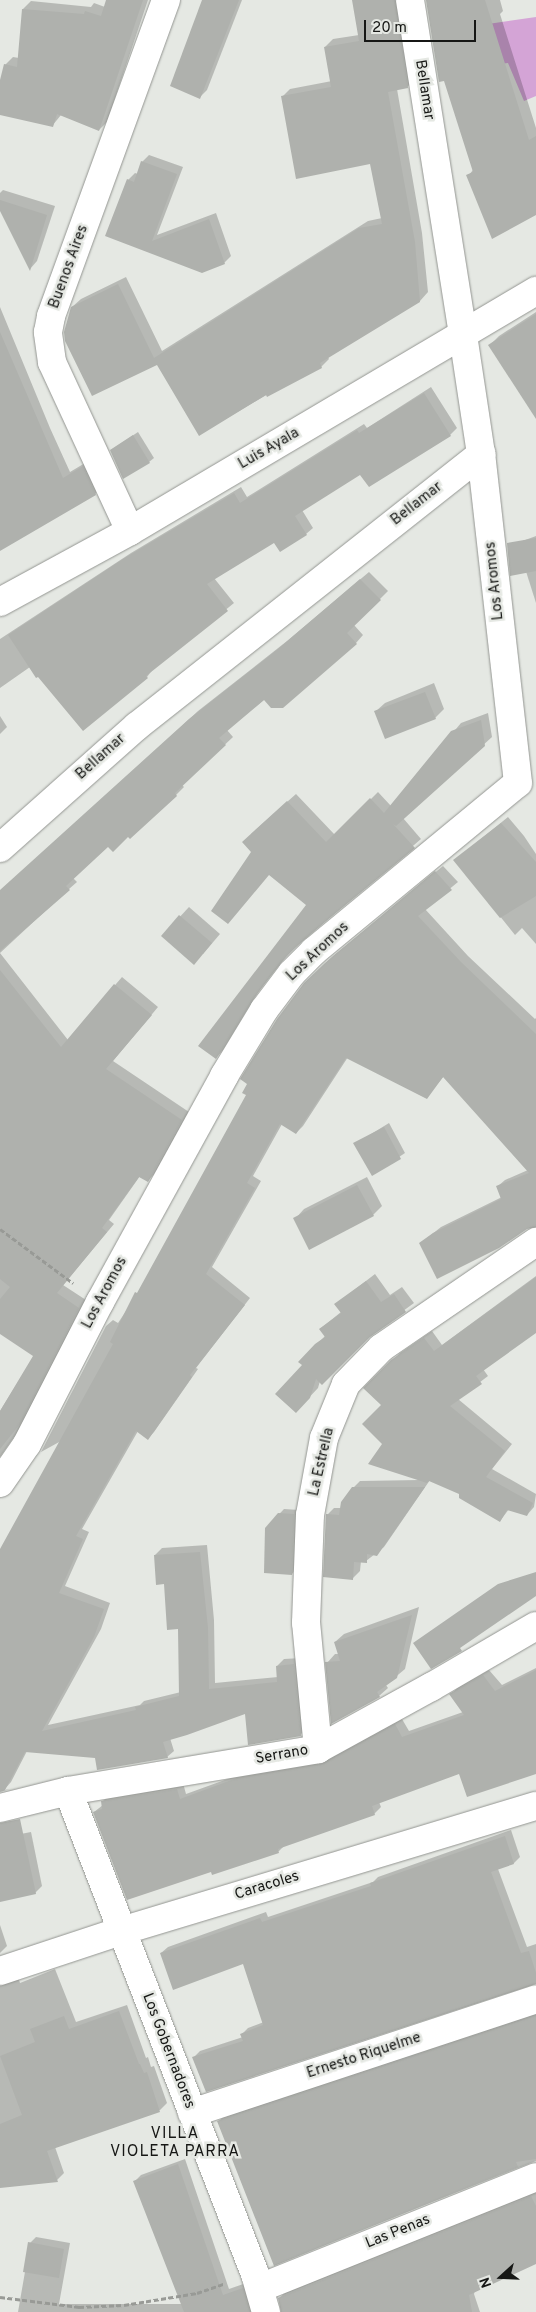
<!DOCTYPE html>
<html>
<head>
<meta charset="utf-8">
<style>
	body { margin:0 }
	#map { position:relative; width:536px; height:2312px; overflow:hidden; background:#e5e8e3; font-family:Overpass,sans-serif }
	div>[style] { position:absolute }
	.forest>* { inset:0; background:#d4a4d6 }
	.shadow>* { inset:0; background:#0003 }
	.building>* { inset:0; background:#afb1ad }
	.path>* { height:3px; margin-top:-1.5px; transform-origin:0; background:repeating-linear-gradient(90deg,#989a96 0 5px,transparent 0 7.5px) }
	.roads { filter:drop-shadow(0 0 1px #939591) drop-shadow(0 0 1px #939591) }
	.minor>* { height:28px; margin:-14px; padding:0 14px; transform-origin:14px; border-radius:14px; background:#fff }
	.tertiary>* { height:28px; margin:-14px; padding:0 14px; transform-origin:14px; border-radius:14px; background:#fff }
	span { translate:-50% -50%; white-space:nowrap; text-align:center; line-height:1.15; -webkit-text-stroke:5px #e5e8e3; paint-order:stroke }
	.street-label { font-size:15px; color:#161715 }
	.neighbourhood-label { font-size:16px; color:#161715; letter-spacing:1px }
	.north { position:absolute; left:476px; top:2252px; width:50px; height:50px; -webkit-text-stroke:4px #e5e8e3; paint-order:stroke; rotate:250deg; font-size:14px; font-weight:700; line-height:20px; text-align:center; color:#161715 }
	.north::after { content:''; display:block; margin:auto; width:18px; height:22px; background:#161715; clip-path:polygon(50% 0,100% 100%,50% 72%,0 100%) }
	.scale { position:absolute; left:364px; top:20px; width:112px; height:22px; box-sizing:border-box; border:2px solid #161715; border-top:0; padding-left:6px; font-size:15px; line-height:18px; white-space:nowrap; color:#161715; -webkit-text-stroke:4px #e5e8e3; paint-order:stroke }
</style>
</head>
<body>
<div id="map">
	<div class="forest">
		<i style="clip-path:polygon(536px 17px,536px 96px,524px 101px,508px 63px,491px 65px,488px 24px)"></i>
	</div>
	<div class="shadow">
		<i style="clip-path:polygon(108px 0,148px 0,107px 122px,99px 130px,61px 115px,52px 126px,0 114px,0 86px,5px 65px,13px 57px,19px 58px,23px 9px,31px 1px,91px 7px,94px 3px,105px 7px)"></i>
		<i style="clip-path:polygon(204px 0,242px 0,207px 90px,200px 97px)"></i>
		<i style="clip-path:polygon(353px 0,403px 0,416px 79px,407px 87px,397px 89px,422px 233px,428px 292px,420px 301px,328px 357px,329px 359px,321px 367px,290px 381px,200px 434px,157px 364px,72px 307px,81px 299px,126px 277px,162px 351px,368px 221px,382px 218px,371px 162px,282px 97px,290px 89px,332px 81px,325px 47px,333px 39px,359px 35px)"></i>
		<i style="clip-path:polygon(427px 0,500px 0,503px 11px,500px 14px,536px 128px,536px 214px,493px 237px,468px 176px,473px 170px)"></i>
		<i style="clip-path:polygon(149px 155px,183px 167px,157px 235px,216px 213px,231px 256px,224px 263px,107px 235px,128px 180px,135px 173px,138px 174px,142px 162px)"></i>
		<i style="clip-path:polygon(3px 190px,55px 206px,37px 261px,30px 269px,0 208px,0 193px)"></i>
		<i style="clip-path:polygon(0 307px,50px 428px,70px 472px,90px 460px,102px 487px,95px 494px,0 549px)"></i>
		<i style="clip-path:polygon(536px 312px,536px 378px,490px 345px,499px 336px)"></i>
		<i style="clip-path:polygon(431px 387px,457px 428px,450px 435px,361px 473px,302px 510px,313px 528px,306px 534px,275px 541px,214px 578px,234px 603px,153px 669px,147px 677px,30px 667px,0 688px,0 639px,131px 553px,241px 487px,247px 497px,364px 424px,367px 428px)"></i>
		<i style="clip-path:polygon(138px 432px,154px 458px,149px 462px,111px 450px)"></i>
		<i style="clip-path:polygon(536px 536px,536px 603px,517px 543px)"></i>
		<i style="clip-path:polygon(369px 572px,388px 591px,354px 625px,363px 635px,356px 643px,265px 699px,227px 730px,233px 737px,182px 785px,184px 787px,176px 795px,130px 838px,128px 836px,108px 846px,73px 878px,77px 882px,69px 889px,0 953px,68px 1040px,122px 977px,158px 1007px,113px 1061px,189px 1112px,155px 1173px,148px 1181px,140px 1176px,109px 1220px,114px 1224px,63px 1285px,86px 1300px,21px 1427px,0 1457px,0 1411px,35px 1355px,0 1332px,0 891px,29px 868px,198px 711px,287px 641px)"></i>
		<i style="clip-path:polygon(434px 683px,444px 709px,435px 718px,375px 712px,385px 703px)"></i>
		<i style="clip-path:polygon(488px 713px,492px 737px,403px 818px,421px 839px,289px 953px,258px 992px,223px 1050px,216px 1058px,308px 905px,253px 852px,251px 834px,296px 794px,335px 835px,378px 792px,391px 806px,461px 723px)"></i>
		<i style="clip-path:polygon(0 716px,7px 727px,0 734px)"></i>
		<i style="clip-path:polygon(508px 817px,524px 836px,536px 854px,536px 944px,522px 928px,515px 935px,455px 860px)"></i>
		<i style="clip-path:polygon(443px 866px,458px 882px,425px 909px,468px 956px,535px 1019px,536px 1018px,536px 1077px,444px 1076px,426px 1098px,348px 1057px,303px 1126px,296px 1133px,282px 1124px,253px 1176px,261px 1181px,212px 1267px,250px 1298px,196px 1368px,198px 1369px,154px 1432px,148px 1438px,138px 1431px,82px 1529px,89px 1532px,65px 1586px,110px 1603px,101px 1629px,48px 1725px,140px 1705px,144px 1701px,181px 1692px,179px 1628px,155px 1555px,162px 1548px,207px 1545px,214px 1620px,215px 1683px,278px 1677px,277px 1666px,284px 1659px,301px 1658px,307px 1728px,300px 1735px,246px 1713px,170px 1738px,174px 1751px,167px 1757px,96px 1757px,27px 1751px,11px 1782px,4px 1790px,0 1790px,0 1551px,61px 1441px,41px 1452px,106px 1326px,113px 1320px,118px 1323px,138px 1293px,248px 1095px,305px 984px,333px 956px)"></i>
		<i style="clip-path:polygon(189px 907px,220px 934px,203px 954px,162px 936px)"></i>
		<i style="clip-path:polygon(389px 1123px,405px 1153px,372px 1175px,355px 1144px)"></i>
		<i style="clip-path:polygon(536px 1140px,536px 1227px,421px 1243px,441px 1227px,502px 1197px,498px 1186px,505px 1180px,528px 1170px)"></i>
		<i style="clip-path:polygon(367px 1177px,382px 1206px,373px 1215px,295px 1219px,304px 1209px)"></i>
		<i style="clip-path:polygon(375px 1274px,390px 1295px,402px 1287px,414px 1303px,369px 1336px,320px 1381px,318px 1388px,304px 1403px,304px 1365px,300px 1362px,325px 1336px,320px 1329px,341px 1312px,336px 1304px)"></i>
		<i style="clip-path:polygon(536px 1276px,536px 1331px,483px 1369px,488px 1376px,458px 1399px,512px 1444px,492px 1469px,536px 1494px,534px 1507px,527px 1515px,509px 1509px,500px 1521px,460px 1493px,430px 1480px,384px 1547px,366px 1561px,361px 1561px,360px 1571px,353px 1578px,327px 1515px,334px 1508px,341px 1508px,353px 1488px,360px 1481px,419px 1480px,384px 1444px,382px 1405px,365px 1388px,400px 1353px,432px 1331px,442px 1345px)"></i>
		<i style="clip-path:polygon(284px 1509px,299px 1510px,296px 1569px,292px 1574px,266px 1528px)"></i>
		<i style="clip-path:polygon(419px 1607px,405px 1669px,386px 1685px,388px 1688px,379px 1696px,332px 1722px,327px 1663px,335px 1654px,339px 1654px,335px 1642px,344px 1634px)"></i>
		<i style="clip-path:polygon(536px 1668px,536px 1773px,460px 1773px,379px 1802px,381px 1807px,374px 1814px,285px 1845px,279px 1851px,212px 1870px,94px 1812px,103px 1805px,102px 1802px,109px 1795px,183px 1783px,186px 1794px,244px 1773px,328px 1758px,402px 1719px,409px 1731px,463px 1712px,451px 1695px,457px 1688px,489px 1670px,502px 1685px)"></i>
		<i style="clip-path:polygon(511px 1830px,520px 1857px,514px 1863px,498px 1869px,527px 1947px,536px 1944px,536px 1983px,194px 2057px,200px 2051px,243px 2037px,242px 2034px,248px 2028px,264px 2022px,244px 1962px,161px 1953px,168px 1947px,266px 1912px,268px 1917px,373px 1882px,378px 1877px)"></i>
		<i style="clip-path:polygon(31px 1832px,42px 1886px,35px 1893px,0 1900px,0 1838px)"></i>
		<i style="clip-path:polygon(0 1925px,7px 1946px,0 1953px)"></i>
		<i style="clip-path:polygon(55px 1969px,76px 2022px,127px 2005px,146px 2058px,148px 2057px,151px 2067px,154px 2066px,167px 2103px,160px 2110px,55px 2147px,64px 2173px,57px 2180px,4px 2186px,0 2174px,0 1977px,18px 1977px,20px 1983px)"></i>
		<i style="clip-path:polygon(536px 2012px,536px 2161px,275px 2264px,219px 2121px,225px 2115px)"></i>
		<i style="clip-path:polygon(185px 2159px,229px 2289px,249px 2282px,258px 2312px,18px 2312px,30px 2243px,36px 2237px,70px 2243px,59px 2304px,182px 2304px,135px 2181px,141px 2175px)"></i>
		<i style="clip-path:polygon(536px 2191px,536px 2262px,475px 2290px,474px 2294px,480px 2312px,282px 2312px,279px 2298px,286px 2292px)"></i>
	</div>
	<div class="building">
		<i style="clip-path:polygon(106px 0,143px 0,99px 131px,57px 114px,53px 127px,0 115px,0 80px,4px 64px,17px 67px,22px 9px,84px 14px,85px 11px,101px 16px)"></i>
		<i style="clip-path:polygon(202px 0,239px 0,200px 99px,170px 86px)"></i>
		<i style="clip-path:polygon(352px 0,395px 0,408px 88px,388px 92px,415px 242px,420px 302px,320px 363px,322px 368px,267px 397px,266px 395px,199px 436px,157px 365px,92px 396px,65px 341px,64px 332px,71px 307px,118px 284px,154px 358px,359px 228px,382px 224px,370px 164px,296px 179px,281px 96px,331px 87px,324px 47px,359px 41px)"></i>
		<i style="clip-path:polygon(426px 0,485px 0,529px 140px,536px 136px,536px 215px,492px 239px,466px 175px,473px 172px,444px 81px,439px 82px)"></i>
		<i style="clip-path:polygon(141px 161px,177px 174px,152px 241px,209px 219px,225px 264px,202px 273px,105px 236px,127px 179px,134px 182px)"></i>
		<i style="clip-path:polygon(0 200px,47px 215px,30px 271px,0 211px)"></i>
		<i style="clip-path:polygon(536px 314px,536px 419px,488px 345px)"></i>
		<i style="clip-path:polygon(0 332px,63px 478px,83px 466px,96px 495px,0 551px)"></i>
		<i style="clip-path:polygon(424px 393px,451px 436px,369px 487px,360px 475px,295px 516px,307px 535px,280px 552px,274px 543px,207px 584px,228px 611px,146px 676px,148px 678px,83px 731px,38px 677px,36px 678px,8px 635px,123px 559px,234px 493px,240px 503px,357px 430px,359px 433px)"></i>
		<i style="clip-path:polygon(133px 435px,150px 463px,123px 479px,110px 450px)"></i>
		<i style="clip-path:polygon(536px 538px,536px 571px,510px 576px,507px 543px)"></i>
		<i style="clip-path:polygon(360px 579px,381px 600px,347px 633px,357px 644px,283px 708px,271px 708px,264px 700px,219px 738px,226px 745px,175px 793px,177px 796px,130px 839px,128px 837px,113px 852px,108px 847px,66px 886px,70px 890px,0 951px,0 890px,189px 719px,278px 649px)"></i>
		<i style="clip-path:polygon(425px 692px,436px 719px,385px 739px,374px 711px)"></i>
		<i style="clip-path:polygon(481px 720px,485px 746px,396px 826px,393px 824px,415px 848px,304px 939px,281px 962px,251px 1002px,216px 1059px,198px 1046px,306px 905px,269px 875px,228px 924px,211px 911px,251px 852px,242px 842px,287px 801px,326px 842px,370px 798px,384px 813px,451px 731px)"></i>
		<i style="clip-path:polygon(501px 823px,536px 862px,536px 896px,500px 918px,453px 860px)"></i>
		<i style="clip-path:polygon(435px 871px,452px 890px,418px 916px,461px 962px,536px 1034px,536px 1227px,527px 1229px,499px 1248px,437px 1279px,419px 1243px,433px 1233px,501px 1199px,496px 1186px,529px 1173px,443px 1077px,427px 1099px,346px 1058px,296px 1134px,280px 1124px,247px 1183px,255px 1188px,206px 1274px,245px 1305px,190px 1375px,192px 1377px,148px 1440px,136px 1431px,76px 1536px,83px 1539px,59px 1593px,104px 1609px,94px 1637px,42px 1731px,136px 1710px,135px 1707px,179px 1696px,178px 1629px,167px 1630px,164px 1584px,156px 1585px,154px 1555px,200px 1552px,208px 1628px,209px 1689px,277px 1682px,276px 1666px,294px 1664px,301px 1736px,248px 1745px,245px 1714px,187px 1735px,163px 1742px,168px 1758px,97px 1770px,95px 1758px,25px 1752px,5px 1790px,10px 1789px,0 1792px,0 1549px,113px 1344px,110px 1342px,135px 1292px,137px 1293px,246px 1095px,242px 1093px,247px 1084px,240px 1079px,277px 1019px,304px 983px,325px 963px)"></i>
		<i style="clip-path:polygon(179px 915px,212px 943px,194px 965px,161px 936px)"></i>
		<i style="clip-path:polygon(0 970px,61px 1047px,114px 984px,152px 1015px,106px 1069px,182px 1120px,148px 1182px,139px 1177px,102px 1228px,107px 1232px,57px 1293px,79px 1308px,20px 1424px,0 1449px,0 1411px,33px 1356px,0 1334px,0 1299px,10px 1287px,0 1279px)"></i>
		<i style="clip-path:polygon(384px 1127px,401px 1159px,372px 1176px,353px 1143px)"></i>
		<i style="clip-path:polygon(357px 1185px,374px 1216px,309px 1250px,293px 1218px)"></i>
		<i style="clip-path:polygon(536px 1277px,536px 1333px,476px 1376px,482px 1384px,450px 1406px,505px 1451px,486px 1477px,533px 1503px,527px 1516px,507px 1510px,500px 1522px,459px 1498px,459px 1494px,429px 1481px,427px 1483px,368px 1464px,382px 1444px,362px 1424px,381px 1405px,363px 1388px,391px 1360px,424px 1338px,434px 1351px)"></i>
		<i style="clip-path:polygon(366px 1281px,381px 1302px,394px 1294px,406px 1312px,370px 1337px,322px 1385px,316px 1379px,310px 1398px,296px 1413px,275px 1394px,302px 1365px,298px 1362px,315px 1344px,325px 1337px,319px 1329px,341px 1313px,334px 1304px)"></i>
		<i style="clip-path:polygon(352px 1487px,425px 1487px,377px 1556px,367px 1554px,367px 1563px,354px 1562px,353px 1580px,323px 1577px,326px 1514px,339px 1515px,341px 1502px)"></i>
		<i style="clip-path:polygon(278px 1513px,294px 1514px,292px 1575px,264px 1573px,265px 1528px)"></i>
		<i style="clip-path:polygon(536px 1572px,536px 1596px,460px 1648px,462px 1651px,431px 1669px,413px 1643px,498px 1584px)"></i>
		<i style="clip-path:polygon(412px 1615px,397px 1678px,377px 1692px,380px 1697px,331px 1724px,325px 1662px,340px 1661px,334px 1642px)"></i>
		<i style="clip-path:polygon(536px 1670px,536px 1774px,467px 1797px,459px 1774px,372px 1806px,375px 1815px,278px 1849px,279px 1853px,212px 1875px,211px 1872px,127px 1900px,93px 1812px,102px 1809px,101px 1801px,177px 1789px,180px 1799px,237px 1778px,321px 1764px,395px 1724px,402px 1737px,464px 1715px,449px 1694px,483px 1675px,495px 1691px)"></i>
		<i style="clip-path:polygon(20px 1819px,36px 1894px,0 1902px,0 1823px)"></i>
		<i style="clip-path:polygon(505px 1836px,514px 1864px,491px 1872px,521px 1953px,529px 1951px,536px 1973px,536px 1984px,206px 2092px,192px 2057px,243px 2041px,240px 2034px,263px 2025px,243px 1964px,173px 1990px,160px 1953px,260px 1918px,262px 1922px,371px 1886px,370px 1883px)"></i>
		<i style="clip-path:polygon(119px 2011px,139px 2064px,140px 2064px,144px 2073px,147px 2072px,160px 2112px,47px 2151px,58px 2182px,0 2188px,0 2124px,22px 2115px,0 2056px,35px 2042px,30px 2029px,64px 2016px,69px 2029px)"></i>
		<i style="clip-path:polygon(536px 2015px,536px 2159px,516px 2162px,518px 2167px,274px 2266px,217px 2121px)"></i>
		<i style="clip-path:polygon(178px 2164px,223px 2295px,243px 2288px,250px 2312px,184px 2312px,133px 2181px)"></i>
		<i style="clip-path:polygon(531px 2196px,536px 2206px,536px 2264px,469px 2295px,472px 2312px,281px 2312px,278px 2298px)"></i>
		<i style="clip-path:polygon(28px 2242px,64px 2249px,59px 2278px,23px 2272px)"></i>
	</div>
	<div class="path">
		<i style="left:0;top:1229px;width:91px;rotate:36.5deg"></i>
		<i style="left:0;top:2297px;width:80px;rotate:7.2deg"></i>
		<i style="left:79px;top:2307px;width:45px;rotate:-2.5deg"></i>
		<i style="left:124px;top:2305px;width:74px;rotate:-9.3deg"></i>
		<i style="left:197px;top:2293px;width:28px;rotate:-19deg"></i>
	</div>
	<div class="roads">
		<div class="minor">
			<i style="left:410px;top:0;width:339px;rotate:81deg"></i>
			<i style="left:130px;top:531px;width:186px;rotate:-114.8deg"></i>
			<i style="left:52px;top:362px;width:30px;rotate:-98deg"></i>
			<i style="left:48px;top:332px;width:16px;rotate:-79deg"></i>
			<i style="left:51px;top:316px;width:336px;rotate:-70deg"></i>
			<i style="left:0;top:1483px;width:47px;rotate:-55.3deg"></i>
			<i style="left:27px;top:1444px;width:160px;rotate:-62.8deg"></i>
			<i style="left:100px;top:1302px;width:258px;rotate:-61.2deg"></i>
			<i style="left:224px;top:1076px;width:77px;rotate:-58.8deg"></i>
			<i style="left:264px;top:1010px;width:46px;rotate:-52.9deg"></i>
			<i style="left:292px;top:973px;width:31px;rotate:-45deg"></i>
			<i style="left:314px;top:951px;width:264px;rotate:-39.5deg"></i>
			<i style="left:518px;top:783px;width:331px;rotate:-96.4deg"></i>
			<i style="left:318px;top:1749px;width:127px;rotate:-95.4deg"></i>
			<i style="left:306px;top:1623px;width:108px;rotate:-87.9deg"></i>
			<i style="left:310px;top:1515px;width:78px;rotate:-79.7deg"></i>
			<i style="left:324px;top:1438px;width:58px;rotate:-67.8deg"></i>
			<i style="left:346px;top:1384px;width:50px;rotate:-45.8deg"></i>
			<i style="left:381px;top:1348px;width:188px;rotate:-34.4deg"></i>
			<i style="left:68px;top:1791px;width:518px;rotate:68.84deg"></i>
			<i style="left:255px;top:2274px;width:40px;rotate:74deg"></i>
			<i style="left:0;top:1808px;width:70px;rotate:-14deg"></i>
			<i style="left:68px;top:1791px;width:254px;rotate:-9.5deg"></i>
			<i style="left:318px;top:1749px;width:129px;rotate:-28.8deg"></i>
			<i style="left:431px;top:1687px;width:121px;rotate:-30.2deg"></i>
			<i style="left:0;top:1971px;width:127px;rotate:-18.3deg"></i>
			<i style="left:121px;top:1931px;width:433px;rotate:-16.8deg"></i>
			<i style="left:192px;top:2113px;width:362px;rotate:-18.3deg"></i>
			<i style="left:260px;top:2288px;width:297px;rotate:-21.9deg"></i>
		</div>
		<div class="tertiary">
			<i style="left:0;top:602px;width:148px;rotate:-28.6deg"></i>
			<i style="left:130px;top:531px;width:472px;rotate:-30.6deg"></i>
			<i style="left:0;top:848px;width:183px;rotate:-41.7deg"></i>
			<i style="left:137px;top:726px;width:439px;rotate:-38.3deg"></i>
			<i style="left:481px;top:454px;width:120px;rotate:-98.6deg"></i>
		</div>
	</div>
	<div class="street-label">
		<span style="left:424px;top:90px;rotate:81deg">Bellamar</span>
		<span style="left:69px;top:267px;rotate:-70deg">Buenos Aires</span>
		<span style="left:269px;top:449px;rotate:-30deg">Luis Ayala</span>
		<span style="left:417px;top:504px;rotate:-38deg">Bellamar</span>
		<span style="left:495px;top:581px;rotate:-96deg">Los Aromos</span>
		<span style="left:101px;top:757px;rotate:-42deg">Bellamar</span>
		<span style="left:318px;top:952px;rotate:-43deg">Los Aromos</span>
		<span style="left:105px;top:1293px;rotate:-62deg">Los Aromos</span>
		<span style="left:322px;top:1462px;rotate:-77deg">La Estrella</span>
		<span style="left:282px;top:1755px;rotate:-10deg">Serrano</span>
		<span style="left:267px;top:1886px;rotate:-17deg">Caracoles</span>
		<span style="left:168px;top:2051px;rotate:69deg">Los Gobernadores</span>
		<span style="left:364px;top:2056px;rotate:-18deg">Ernesto Riquelme</span>
		<span style="left:398px;top:2232px;rotate:-22deg">Las Penas</span>
	</div>
	<div class="neighbourhood-label">
		<span style="left:175px;top:2143px">VILLA<br>VIOLETA PARRA</span>
	</div>
	<div class="north">N</div>
	<div class="scale">20 m</div>
</div>
</body>
</html>
